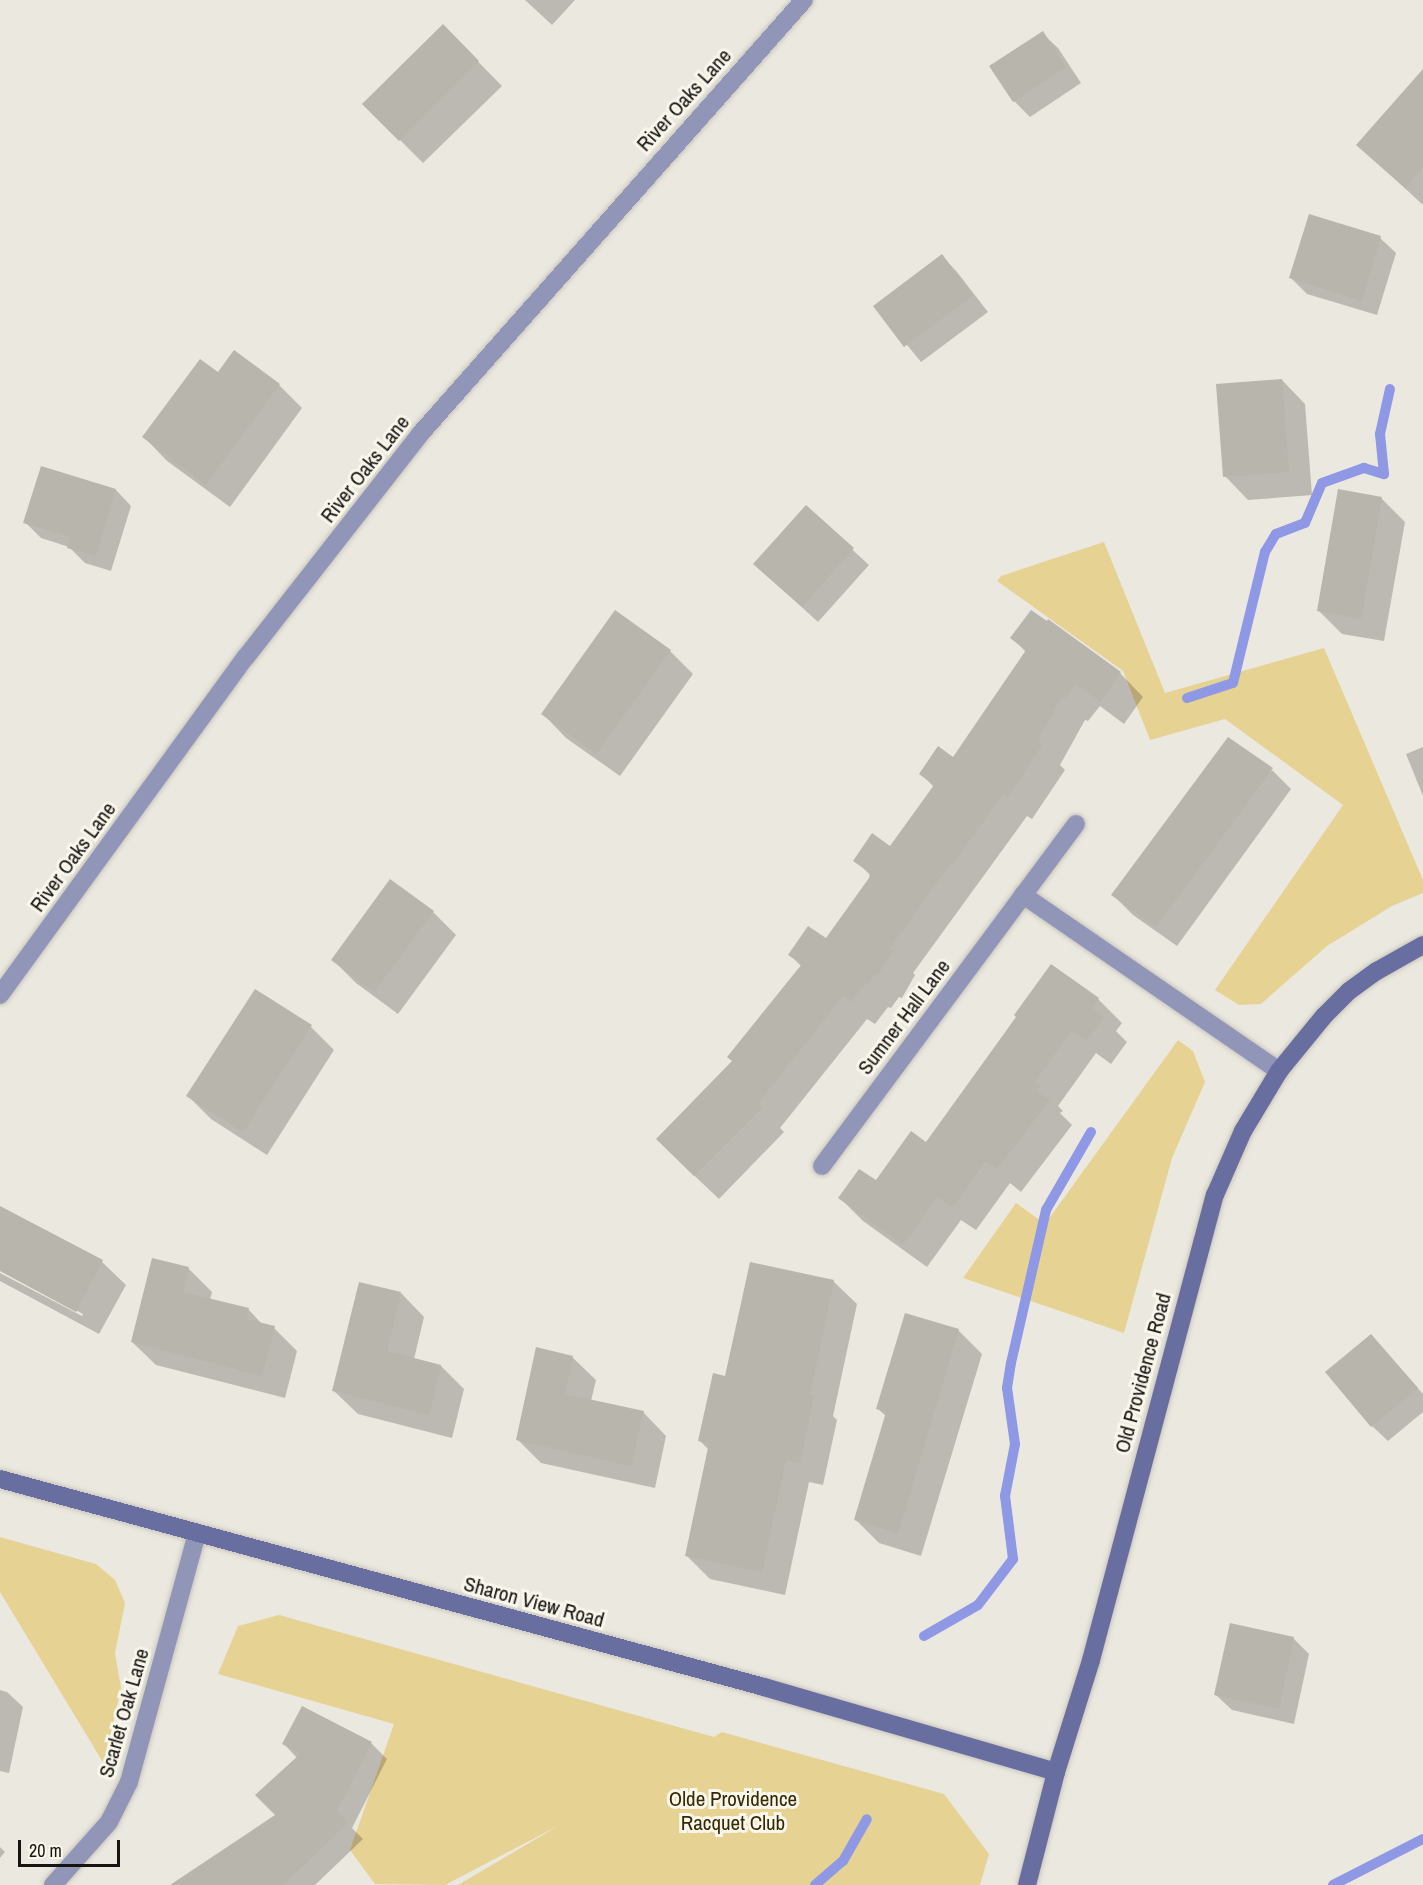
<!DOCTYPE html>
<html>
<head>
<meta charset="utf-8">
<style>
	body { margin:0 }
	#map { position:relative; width:1423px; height:1885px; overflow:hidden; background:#ebe8df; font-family:"Archivo Narrow",sans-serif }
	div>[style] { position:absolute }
	.green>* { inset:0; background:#e6d394 }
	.shadow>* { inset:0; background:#0003 }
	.stream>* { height:10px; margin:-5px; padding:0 5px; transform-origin:5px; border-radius:5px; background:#8f98e5 }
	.building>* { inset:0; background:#b7b5ac }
	.roads { filter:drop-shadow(0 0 2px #c9c6be) drop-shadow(0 0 2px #c9c6be) }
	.street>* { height:18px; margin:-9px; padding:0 9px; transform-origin:9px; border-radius:9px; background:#9196b9 }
	.secondary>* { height:18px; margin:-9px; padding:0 9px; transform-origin:9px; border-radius:9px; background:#686ea0 }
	span { translate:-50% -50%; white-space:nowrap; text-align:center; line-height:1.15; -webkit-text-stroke:6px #f9f6ec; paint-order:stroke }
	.street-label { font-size:21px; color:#151411 }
	.park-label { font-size:21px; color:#342901 }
	.scale { position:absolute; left:18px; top:1840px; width:102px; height:27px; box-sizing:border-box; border:3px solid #151411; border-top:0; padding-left:8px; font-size:18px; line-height:21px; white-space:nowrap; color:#151411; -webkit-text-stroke:4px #f9f6ec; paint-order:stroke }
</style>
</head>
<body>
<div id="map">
	<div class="green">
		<i style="clip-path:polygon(1104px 542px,1165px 693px,1324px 648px,1423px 880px,1423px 893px,1392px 906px,1327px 946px,1261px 1004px,1239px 1005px,1215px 990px,1343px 805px,1225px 719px,1150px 740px,1123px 671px,997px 581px,1001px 576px)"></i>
		<i style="clip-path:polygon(1178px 1040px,1193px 1051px,1205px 1082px,1172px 1158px,1124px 1333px,963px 1278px,1016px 1203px,1045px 1224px)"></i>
		<i style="clip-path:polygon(0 1537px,96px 1564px,115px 1580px,125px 1603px,115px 1653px,121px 1688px,104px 1764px,0 1592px)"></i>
		<i style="clip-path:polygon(279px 1615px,714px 1737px,722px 1732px,944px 1794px,989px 1854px,980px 1885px,458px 1885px,558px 1826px,445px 1885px,375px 1884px,350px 1850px,394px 1724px,218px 1674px,238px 1626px)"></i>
	</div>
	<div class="shadow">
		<i style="clip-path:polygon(525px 0,575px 0,552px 25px)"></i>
		<i style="clip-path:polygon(443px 26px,502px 86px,423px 163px,364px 104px)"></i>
		<i style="clip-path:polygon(1042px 33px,1058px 48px,1081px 83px,1030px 117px,1014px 101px)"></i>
		<i style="clip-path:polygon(1423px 77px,1423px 205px,1358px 145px)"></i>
		<i style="clip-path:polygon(1380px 238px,1396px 253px,1377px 315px,1307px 294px,1291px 278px)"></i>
		<i style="clip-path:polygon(942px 256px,957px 272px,988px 312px,921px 362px,875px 306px)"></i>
		<i style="clip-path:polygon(1282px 380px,1305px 404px,1312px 495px,1248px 500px,1225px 476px)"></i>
		<i style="clip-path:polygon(279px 385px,302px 408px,230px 507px,167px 461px,144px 437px)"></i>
		<i style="clip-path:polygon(116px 490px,131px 506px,111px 571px,85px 563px,69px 547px,41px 538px,25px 522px)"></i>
		<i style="clip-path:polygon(1381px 498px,1405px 522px,1384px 641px,1342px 634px,1318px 610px)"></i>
		<i style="clip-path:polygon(806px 507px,869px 565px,818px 622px,771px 579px)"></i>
		<i style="clip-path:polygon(1049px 621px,1120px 673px,1143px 697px,1124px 724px,1100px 706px,1088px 721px,1085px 720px,1060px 765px,1065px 770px,1032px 819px,1027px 816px,913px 973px,915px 975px,902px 998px,899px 997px,891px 1008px,888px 1007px,875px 1024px,867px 1019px,780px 1128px,784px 1132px,719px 1199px,681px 1163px,734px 1062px,802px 967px,790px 955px,826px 940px,871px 876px,855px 860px,891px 848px,934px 787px,921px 774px,954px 759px,1026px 652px,1012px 638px)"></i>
		<i style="clip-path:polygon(670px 651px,693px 674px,620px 776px,566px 738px,543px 714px)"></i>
		<i style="clip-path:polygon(1423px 747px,1423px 796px,1406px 754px)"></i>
		<i style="clip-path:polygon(1272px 770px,1291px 789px,1177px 946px,1133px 915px,1113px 895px)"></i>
		<i style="clip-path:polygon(433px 912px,456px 935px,398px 1014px,356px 983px,333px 960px)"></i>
		<i style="clip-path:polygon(1051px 966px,1098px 999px,1122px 1023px,1116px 1031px,1127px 1042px,1111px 1064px,1096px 1053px,1058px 1106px,1063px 1111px,1060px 1113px,1072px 1125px,1021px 1192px,1010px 1183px,976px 1230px,961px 1220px,927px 1267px,863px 1221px,840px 1198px,876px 1182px,927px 1144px,1018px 1017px)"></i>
		<i style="clip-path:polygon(256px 991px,311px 1027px,334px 1050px,267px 1155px,211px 1119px,188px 1096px)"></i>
		<i style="clip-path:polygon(0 1207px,102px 1262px,126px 1285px,99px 1334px,0 1281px,0 1273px,82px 1316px,83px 1314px,0 1270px)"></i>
		<i style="clip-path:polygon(153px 1260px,189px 1269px,212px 1292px,210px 1300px,248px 1309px,263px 1325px,274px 1328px,297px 1351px,285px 1398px,156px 1365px,132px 1342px)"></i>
		<i style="clip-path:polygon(833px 1281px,857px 1304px,833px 1416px,837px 1420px,823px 1485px,809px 1482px,785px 1595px,710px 1579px,687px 1556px,709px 1450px,700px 1441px)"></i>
		<i style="clip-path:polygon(401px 1293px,424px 1317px,414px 1359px,441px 1366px,464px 1389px,452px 1438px,358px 1414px,334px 1391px)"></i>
		<i style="clip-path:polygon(958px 1330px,982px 1354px,921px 1556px,879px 1543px,856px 1520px,887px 1417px,878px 1409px)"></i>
		<i style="clip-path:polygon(1371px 1336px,1423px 1394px,1423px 1412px,1388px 1441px,1372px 1426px)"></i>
		<i style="clip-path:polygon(572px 1357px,596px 1380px,591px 1401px,643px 1412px,666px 1436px,655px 1488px,541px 1463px,518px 1440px)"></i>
		<i style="clip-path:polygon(1293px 1638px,1309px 1654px,1294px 1724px,1232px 1710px,1216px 1695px)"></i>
		<i style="clip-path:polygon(0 1690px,7px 1692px,23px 1707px,9px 1773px,0 1771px)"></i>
		<i style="clip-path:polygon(303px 1708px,372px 1744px,387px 1759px,352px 1828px,363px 1839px,315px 1885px,202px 1885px,277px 1815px,297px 1758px,284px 1744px)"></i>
		<i style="clip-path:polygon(0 1847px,5px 1852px,0 1858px)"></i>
	</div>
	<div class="stream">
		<i style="left:1187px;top:698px;width:48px;rotate:-18.1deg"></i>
		<i style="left:1233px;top:683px;width:135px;rotate:-76.3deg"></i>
		<i style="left:1265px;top:552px;width:21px;rotate:-59deg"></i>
		<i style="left:1276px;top:534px;width:31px;rotate:-21deg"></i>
		<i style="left:1305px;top:523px;width:43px;rotate:-67deg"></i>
		<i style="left:1322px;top:483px;width:45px;rotate:-19.7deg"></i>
		<i style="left:1364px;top:468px;width:21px;rotate:17deg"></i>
		<i style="left:1384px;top:474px;width:40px;rotate:-95.7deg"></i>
		<i style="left:1380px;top:434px;width:46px;rotate:-77.5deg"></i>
		<i style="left:924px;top:1636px;width:62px;rotate:-29.9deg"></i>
		<i style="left:978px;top:1605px;width:58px;rotate:-52.7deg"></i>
		<i style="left:1013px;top:1559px;width:64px;rotate:-97.2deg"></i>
		<i style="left:1005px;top:1496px;width:53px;rotate:-79.1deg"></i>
		<i style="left:1015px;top:1444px;width:57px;rotate:-98.1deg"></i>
		<i style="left:1007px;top:1388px;width:25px;rotate:-81deg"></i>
		<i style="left:1011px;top:1363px;width:157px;rotate:-77.1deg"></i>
		<i style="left:1046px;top:1210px;width:90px;rotate:-60deg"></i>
		<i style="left:815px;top:1885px;width:37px;rotate:-41deg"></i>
		<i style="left:843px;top:1861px;width:48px;rotate:-60.3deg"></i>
		<i style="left:1333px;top:1885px;width:101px;rotate:-27.1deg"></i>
	</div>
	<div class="building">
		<i style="clip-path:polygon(443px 24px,479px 61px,399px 141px,362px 104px)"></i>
		<i style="clip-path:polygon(1043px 31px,1066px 67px,1013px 102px,989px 66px)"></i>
		<i style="clip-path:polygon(1423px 69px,1423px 167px,1405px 188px,1356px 145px)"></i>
		<i style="clip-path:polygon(1309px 214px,1381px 236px,1362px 301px,1289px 278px)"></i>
		<i style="clip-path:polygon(942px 254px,973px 296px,904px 347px,873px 306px)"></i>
		<i style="clip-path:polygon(234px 350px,280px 384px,206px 485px,142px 437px,200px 359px,218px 372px)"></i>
		<i style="clip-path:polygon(1282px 379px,1289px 472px,1223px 477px,1216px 384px)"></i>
		<i style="clip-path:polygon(41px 466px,116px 489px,96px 556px,67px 548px,71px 537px,23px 523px)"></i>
		<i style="clip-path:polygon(1338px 489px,1382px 497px,1361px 619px,1317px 611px)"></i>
		<i style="clip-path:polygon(806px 505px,854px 548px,802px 607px,753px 564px)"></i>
		<i style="clip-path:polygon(615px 610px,671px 650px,596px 754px,541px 714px)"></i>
		<i style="clip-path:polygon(1031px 610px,1047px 621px,1048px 619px,1121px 672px,1100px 702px,1076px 684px,1065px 699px,1061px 698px,1037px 742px,1042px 745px,1008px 797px,1003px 794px,953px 864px,951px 863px,889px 949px,893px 951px,878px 975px,875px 974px,867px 985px,865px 984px,851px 1002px,843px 996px,758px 1103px,762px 1108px,694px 1176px,656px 1139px,732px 1061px,727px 1057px,802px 964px,788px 955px,808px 926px,826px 938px,869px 878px,870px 873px,853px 861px,872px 833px,890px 846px,934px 785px,919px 774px,938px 746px,953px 757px,1026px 650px,1010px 638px)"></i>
		<i style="clip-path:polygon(1228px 737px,1273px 768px,1156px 927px,1111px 895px)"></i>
		<i style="clip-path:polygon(390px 879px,434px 911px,374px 992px,331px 960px)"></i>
		<i style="clip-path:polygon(1051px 964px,1099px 998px,1092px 1008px,1104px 1017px,1087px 1041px,1072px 1030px,1035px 1082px,1040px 1086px,1036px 1091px,1050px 1100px,997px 1169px,986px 1161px,952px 1208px,937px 1197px,903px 1245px,838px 1198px,859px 1169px,876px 1180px,911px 1131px,926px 1142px,1016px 1017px,1014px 1015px)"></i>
		<i style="clip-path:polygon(255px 989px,312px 1025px,243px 1132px,186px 1096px)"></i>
		<i style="clip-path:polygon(0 1206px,103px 1260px,76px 1312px,0 1271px)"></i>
		<i style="clip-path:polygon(152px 1258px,189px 1267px,183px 1292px,249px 1308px,246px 1319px,275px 1326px,262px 1376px,131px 1342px)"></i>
		<i style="clip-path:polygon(750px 1262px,834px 1280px,810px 1394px,814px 1395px,800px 1463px,786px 1460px,762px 1572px,685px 1556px,709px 1443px,698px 1441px,713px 1373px,725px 1376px)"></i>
		<i style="clip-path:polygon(359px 1282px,401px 1292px,387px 1351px,441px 1365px,429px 1415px,332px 1391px)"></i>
		<i style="clip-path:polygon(905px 1313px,959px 1329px,898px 1534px,854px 1520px,886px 1412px,876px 1409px)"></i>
		<i style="clip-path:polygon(1371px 1334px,1418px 1388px,1371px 1427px,1325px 1372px)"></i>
		<i style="clip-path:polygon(536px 1347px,573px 1356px,565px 1394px,644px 1411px,631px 1466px,516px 1440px)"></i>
		<i style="clip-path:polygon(1230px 1623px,1294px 1637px,1279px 1709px,1214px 1695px)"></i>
		<i style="clip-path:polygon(302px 1706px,372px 1742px,337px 1811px,348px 1823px,283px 1885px,170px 1885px,275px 1815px,255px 1795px,300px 1754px,282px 1744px)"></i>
	</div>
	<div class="roads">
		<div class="street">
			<i style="left:1023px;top:895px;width:311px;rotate:34.5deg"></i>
			<i style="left:0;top:995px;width:418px;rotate:-54deg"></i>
			<i style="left:246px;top:657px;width:284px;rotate:-52deg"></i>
			<i style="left:421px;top:433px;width:578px;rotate:-48.51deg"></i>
			<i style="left:822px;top:1166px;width:426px;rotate:-53.4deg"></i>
			<i style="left:53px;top:1885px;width:84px;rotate:-48.4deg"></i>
			<i style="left:109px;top:1822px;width:45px;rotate:-63.4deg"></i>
			<i style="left:129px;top:1782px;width:257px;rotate:-74.7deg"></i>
		</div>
		<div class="secondary">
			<i style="left:0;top:1479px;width:792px;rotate:15.23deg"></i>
			<i style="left:764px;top:1687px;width:304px;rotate:16.2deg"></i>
			<i style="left:1027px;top:1885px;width:117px;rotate:-75.6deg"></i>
			<i style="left:1056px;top:1772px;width:117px;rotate:-72.6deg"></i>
			<i style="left:1091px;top:1660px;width:481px;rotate:-75.1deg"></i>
			<i style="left:1215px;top:1195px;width:70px;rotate:-66.4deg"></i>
			<i style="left:1243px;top:1131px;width:70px;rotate:-59deg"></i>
			<i style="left:1279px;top:1071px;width:71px;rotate:-50.7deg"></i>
			<i style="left:1324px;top:1016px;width:35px;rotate:-45deg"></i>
			<i style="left:1349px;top:991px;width:34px;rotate:-36deg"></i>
			<i style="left:1377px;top:971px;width:53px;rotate:-29.5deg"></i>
		</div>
	</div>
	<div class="street-label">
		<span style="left:684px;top:100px;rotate:-48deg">River Oaks Lane</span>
		<span style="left:365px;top:469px;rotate:-52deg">River Oaks Lane</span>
		<span style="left:73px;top:857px;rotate:-54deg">River Oaks Lane</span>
		<span style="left:904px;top:1017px;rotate:-53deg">Sumner Hall Lane</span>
		<span style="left:1143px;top:1373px;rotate:-75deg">Old Providence Road</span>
		<span style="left:534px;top:1602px;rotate:15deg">Sharon View Road</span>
		<span style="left:124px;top:1713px;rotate:-74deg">Scarlet Oak Lane</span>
	</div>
	<div class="park-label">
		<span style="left:733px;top:1811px">Olde Providence<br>Racquet Club</span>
	</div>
	<div class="scale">20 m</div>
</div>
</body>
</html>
